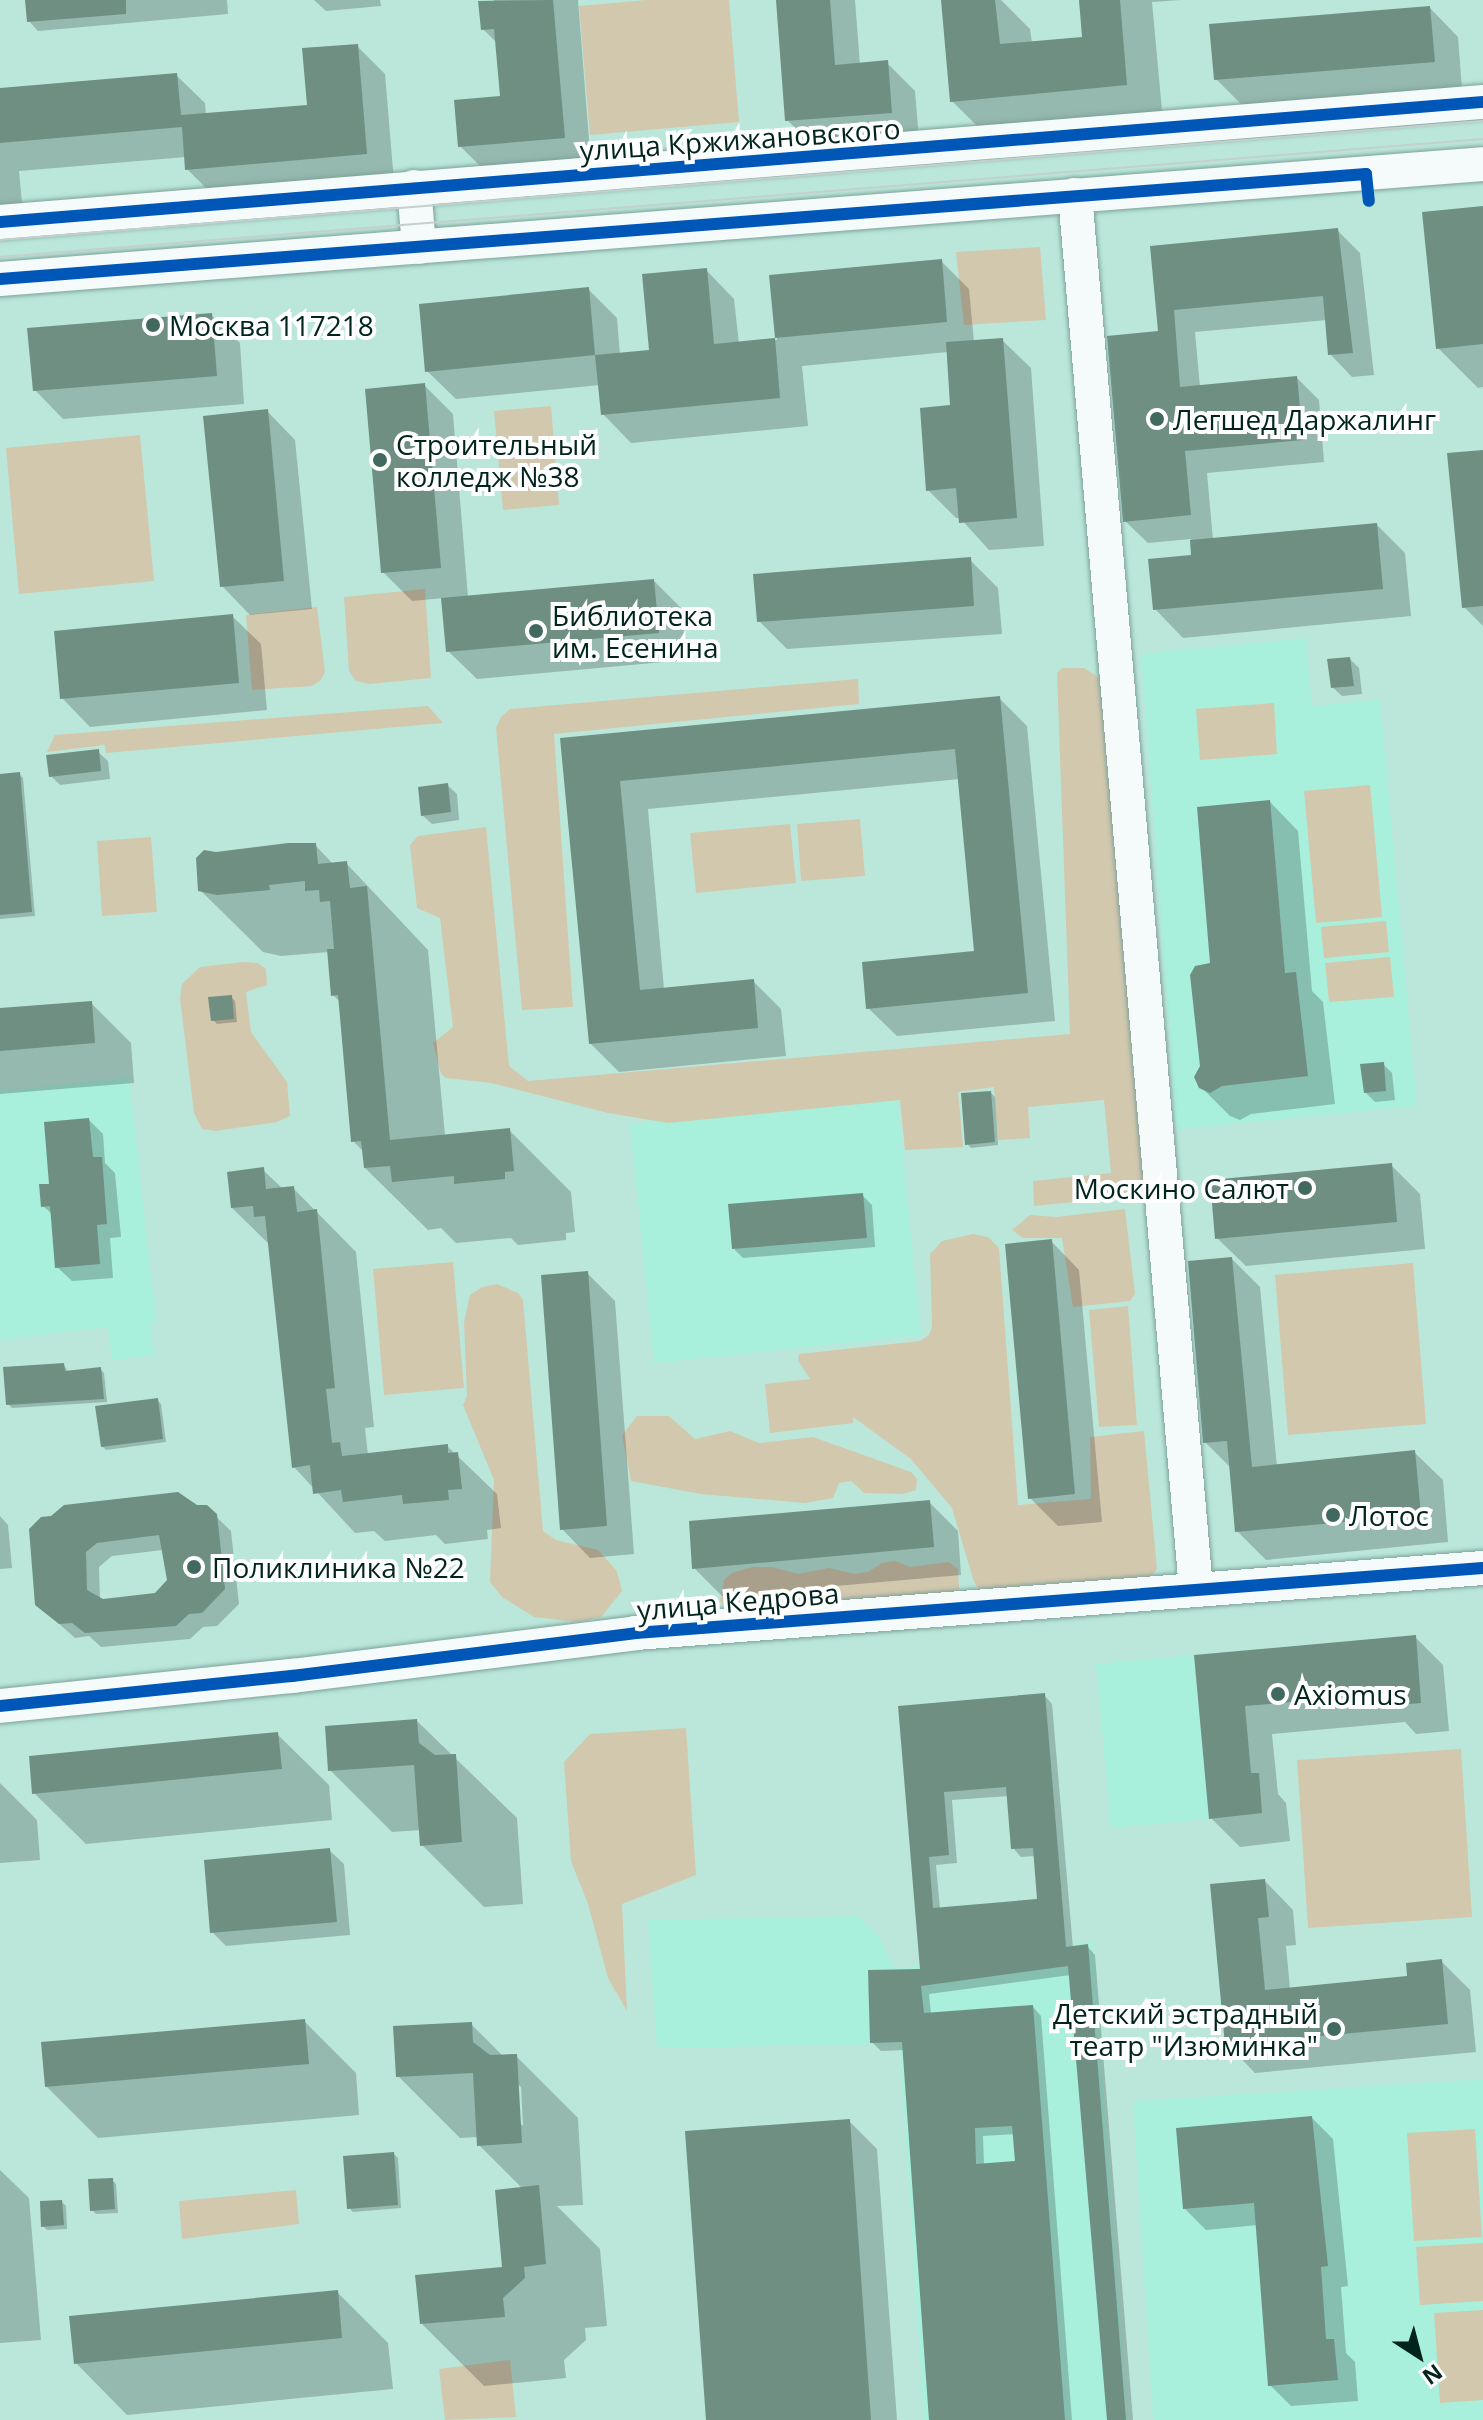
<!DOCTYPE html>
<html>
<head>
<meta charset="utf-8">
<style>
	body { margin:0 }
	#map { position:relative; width:1483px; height:2420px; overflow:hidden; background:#bbe7db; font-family:"Open Sans",sans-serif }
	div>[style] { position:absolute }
	.built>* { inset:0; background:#a8efdc }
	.green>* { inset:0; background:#d2c8ae }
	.shadow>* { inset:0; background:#0003 }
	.building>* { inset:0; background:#6f8f83 }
	.roads { filter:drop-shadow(0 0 2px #7ea299) drop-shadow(0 0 2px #7ea299) }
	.minor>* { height:34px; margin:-17px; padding:0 17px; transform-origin:17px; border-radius:17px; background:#f5fbfa }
	.tram>* { height:2px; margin:-1px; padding:0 1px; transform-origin:1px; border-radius:1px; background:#c3d0cd }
	.cycleway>* { height:12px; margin:-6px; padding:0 6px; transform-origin:6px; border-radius:6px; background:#0057b8 }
	.dots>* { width:22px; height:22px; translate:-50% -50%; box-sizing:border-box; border:4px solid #fff; border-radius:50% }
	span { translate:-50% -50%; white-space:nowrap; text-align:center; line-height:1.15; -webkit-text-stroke:8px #fff; paint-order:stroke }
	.street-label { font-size:28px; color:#01251d }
	.poi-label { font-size:28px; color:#01251d }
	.left { translate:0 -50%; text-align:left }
	.right { translate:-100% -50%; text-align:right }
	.north { position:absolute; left:1379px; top:2316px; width:80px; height:80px; -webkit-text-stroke:6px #fff; paint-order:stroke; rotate:144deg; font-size:22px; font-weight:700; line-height:32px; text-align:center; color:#01251d }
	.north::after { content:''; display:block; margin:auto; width:28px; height:36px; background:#01251d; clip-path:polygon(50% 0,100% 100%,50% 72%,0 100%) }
</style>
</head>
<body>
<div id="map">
	<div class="built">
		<i style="clip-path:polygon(1305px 638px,1312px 706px,1380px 700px,1417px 1106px,1177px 1129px,1141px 654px)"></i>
		<i style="clip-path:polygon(129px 1077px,156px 1322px,150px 1323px,154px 1355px,112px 1360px,108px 1327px,0 1340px,0 1091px)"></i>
		<i style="clip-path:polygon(897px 1096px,921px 1335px,654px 1363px,630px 1124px)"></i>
		<i style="clip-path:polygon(1194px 1655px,1209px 1819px,1111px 1828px,1096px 1664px)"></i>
		<i style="clip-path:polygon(858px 1916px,880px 1938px,894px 1969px,1093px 1942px,1127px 2420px,924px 2420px,900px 2044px,657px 2048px,648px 1920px)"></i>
		<i style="clip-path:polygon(1483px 2079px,1483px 2420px,1153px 2420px,1133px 2101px)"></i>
	</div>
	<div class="green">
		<i style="clip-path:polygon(646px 0,729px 0,739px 122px,590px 135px,579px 6px)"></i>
		<i style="clip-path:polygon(1040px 247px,1046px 320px,964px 325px,956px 252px)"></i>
		<i style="clip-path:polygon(551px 406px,559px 505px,503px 510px,494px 411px)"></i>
		<i style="clip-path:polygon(140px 435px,154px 581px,19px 594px,6px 448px)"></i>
		<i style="clip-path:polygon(425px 589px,431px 678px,369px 684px,356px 681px,349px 671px,344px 597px)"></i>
		<i style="clip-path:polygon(317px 607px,325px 672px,321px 680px,312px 686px,252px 690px,246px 615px)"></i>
		<i style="clip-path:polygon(1062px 668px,1084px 668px,1101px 679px,1145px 1181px,1125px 1197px,1117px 1198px,1116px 1194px,1107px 1195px,1106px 1199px,1034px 1206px,1033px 1181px,1111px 1173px,1104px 1100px,1028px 1107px,1030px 1138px,998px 1140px,994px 1087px,958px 1092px,963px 1147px,905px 1150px,900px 1100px,668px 1123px,608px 1113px,491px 1083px,446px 1078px,441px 1074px,433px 1043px,453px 1027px,440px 918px,417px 908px,410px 845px,418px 836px,486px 827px,509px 1066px,528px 1081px,1070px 1034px,1057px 673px)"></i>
		<i style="clip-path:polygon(858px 679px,859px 704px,554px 734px,573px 1007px,522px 1010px,496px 728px,501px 717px,510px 709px)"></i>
		<i style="clip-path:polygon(1274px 703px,1277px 754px,1200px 760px,1196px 709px)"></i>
		<i style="clip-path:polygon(428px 706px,443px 723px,106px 753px,105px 745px,47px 752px,55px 735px)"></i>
		<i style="clip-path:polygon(1370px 785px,1382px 917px,1316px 923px,1304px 791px)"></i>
		<i style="clip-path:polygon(860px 819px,865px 876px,801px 881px,797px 824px)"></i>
		<i style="clip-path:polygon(790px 824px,796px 883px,696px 893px,690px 833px)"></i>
		<i style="clip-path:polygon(151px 837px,157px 912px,102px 916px,97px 841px)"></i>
		<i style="clip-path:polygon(1386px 921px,1389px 952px,1324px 958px,1321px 927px)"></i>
		<i style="clip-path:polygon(1390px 957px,1394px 997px,1329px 1002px,1325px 963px)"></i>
		<i style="clip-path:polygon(243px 962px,258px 963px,266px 969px,267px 985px,246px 992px,251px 1032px,287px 1082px,290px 1116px,277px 1122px,216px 1131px,202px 1129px,194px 1113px,180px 998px,182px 984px,200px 967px)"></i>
		<i style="clip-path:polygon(1125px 1209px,1135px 1294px,1130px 1301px,1073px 1307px,1062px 1238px,1023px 1238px,1012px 1230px,1030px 1215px,1056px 1217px)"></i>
		<i style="clip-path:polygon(973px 1234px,988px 1237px,999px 1248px,1018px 1505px,1091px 1499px,1090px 1437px,1144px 1431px,1157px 1569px,1148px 1580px,981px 1593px,974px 1582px,952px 1508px,911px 1459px,853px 1417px,853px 1423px,770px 1433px,765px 1384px,810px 1379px,798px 1360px,799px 1354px,920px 1341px,929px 1335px,932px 1326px,930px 1254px,942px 1241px)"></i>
		<i style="clip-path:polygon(453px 1262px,464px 1388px,384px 1395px,373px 1269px)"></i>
		<i style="clip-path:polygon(1413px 1263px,1426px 1424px,1288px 1435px,1275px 1275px)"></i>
		<i style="clip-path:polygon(497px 1284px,518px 1293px,523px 1300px,543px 1531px,556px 1540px,598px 1550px,617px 1571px,622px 1591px,601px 1617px,577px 1622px,534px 1617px,502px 1597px,490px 1582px,494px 1480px,463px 1405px,467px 1396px,464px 1322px,470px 1295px,482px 1287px)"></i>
		<i style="clip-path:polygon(1128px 1306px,1137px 1425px,1099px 1427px,1089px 1310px)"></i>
		<i style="clip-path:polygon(637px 1416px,669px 1416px,695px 1439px,730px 1431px,759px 1443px,813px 1437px,911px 1472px,917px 1479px,916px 1490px,903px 1494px,864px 1493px,851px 1481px,839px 1483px,833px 1498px,805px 1503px,701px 1494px,631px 1481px,622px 1435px)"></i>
		<i style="clip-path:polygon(895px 1561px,910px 1567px,949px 1562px,958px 1569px,959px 1589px,950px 1597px,727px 1610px,720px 1601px,724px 1580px,732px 1573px,752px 1567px,772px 1567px,798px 1574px,829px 1568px,854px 1574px,868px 1572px,882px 1563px)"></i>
		<i style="clip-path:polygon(686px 1728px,696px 1875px,622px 1904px,627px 2011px,608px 1978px,588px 1904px,571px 1861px,564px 1762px,590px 1734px)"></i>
		<i style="clip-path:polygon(1461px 1749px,1472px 1917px,1308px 1928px,1297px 1760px)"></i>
		<i style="clip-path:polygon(1475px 2129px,1482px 2237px,1414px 2241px,1407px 2133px)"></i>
		<i style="clip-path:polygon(296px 2190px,299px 2224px,182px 2239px,179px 2201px)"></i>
		<i style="clip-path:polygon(1483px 2243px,1483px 2301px,1420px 2305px,1416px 2247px)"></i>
		<i style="clip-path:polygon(1483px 2310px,1483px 2400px,1440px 2403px,1434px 2313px)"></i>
		<i style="clip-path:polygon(510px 2360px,516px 2417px,445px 2420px,439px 2369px)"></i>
	</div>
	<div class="shadow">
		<i style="clip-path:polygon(27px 0,227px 0,228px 14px,38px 31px,29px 21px)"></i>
		<i style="clip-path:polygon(314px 0,380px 0,381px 6px,326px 11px)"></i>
		<i style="clip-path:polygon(494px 0,578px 0,591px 165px,488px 174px,460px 146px,502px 98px,498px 44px,483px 29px)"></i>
		<i style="clip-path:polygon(778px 0,855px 0,860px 65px,887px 63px,915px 91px,919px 140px,816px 148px,787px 120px)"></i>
		<i style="clip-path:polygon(943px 0,1001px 0,1030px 29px,1032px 43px,1084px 38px,1079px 0,1181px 0,1152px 2px,1163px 121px,988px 137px,952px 101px)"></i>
		<i style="clip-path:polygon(1430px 8px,1458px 37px,1462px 89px,1244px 107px,1216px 79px)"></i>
		<i style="clip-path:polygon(357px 46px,385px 74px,394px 182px,215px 197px,187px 169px,186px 157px,19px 171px,23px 214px,0 216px,0 90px,176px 75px,205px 103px,206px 115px,309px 106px)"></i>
		<i style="clip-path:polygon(1483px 208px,1483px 387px,1478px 388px,1438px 348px)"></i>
		<i style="clip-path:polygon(1337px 230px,1360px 253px,1374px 375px,1352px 377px,1330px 354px,1327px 320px,1195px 332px,1200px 387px,1297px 378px,1319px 400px,1324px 462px,1207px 473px,1213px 540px,1377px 525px,1405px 553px,1411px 616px,1183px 638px,1155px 609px,1193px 557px,1191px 539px,1148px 543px,1125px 521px,1160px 333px,1152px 248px)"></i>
		<i style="clip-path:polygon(941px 261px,969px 289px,974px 342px,1002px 340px,1031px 368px,1044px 546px,989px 550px,960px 518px,956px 518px,928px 490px,952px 407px,948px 352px,802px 366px,808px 426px,631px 443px,603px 414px,600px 385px,456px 399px,427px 371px,588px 289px,617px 318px,620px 355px,651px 352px,706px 270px,734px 299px,739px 344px,777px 340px,771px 277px)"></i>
		<i style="clip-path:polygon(211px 315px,240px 343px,244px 404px,63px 419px,35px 390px)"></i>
		<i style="clip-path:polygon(424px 385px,453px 414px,468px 597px,654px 581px,682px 609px,686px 660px,477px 679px,448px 651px,444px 598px,412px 601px,383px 572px)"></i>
		<i style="clip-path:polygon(267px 411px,295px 440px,312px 609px,250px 615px,222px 586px)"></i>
		<i style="clip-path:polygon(1483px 452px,1483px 626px,1464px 607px)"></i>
		<i style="clip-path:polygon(970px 560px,998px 588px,1002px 634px,787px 649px,759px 621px)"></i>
		<i style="clip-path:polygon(232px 616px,261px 644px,267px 710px,90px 727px,62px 698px)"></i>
		<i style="clip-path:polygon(1350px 659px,1359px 668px,1362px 694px,1342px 696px,1332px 687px)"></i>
		<i style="clip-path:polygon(999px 698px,1027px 726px,1055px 1021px,897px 1036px,868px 1008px,977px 953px,960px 779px,648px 809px,664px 989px,753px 981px,781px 1009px,786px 1056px,619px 1072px,591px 1044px,562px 740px)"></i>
		<i style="clip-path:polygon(98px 752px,108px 761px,110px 779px,60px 785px,51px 776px)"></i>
		<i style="clip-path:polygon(19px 774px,23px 778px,35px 916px,0 919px,0 776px)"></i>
		<i style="clip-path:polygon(447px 785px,457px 794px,459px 820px,432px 824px,422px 815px)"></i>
		<i style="clip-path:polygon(1270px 802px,1298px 831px,1312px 991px,1323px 1002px,1335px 1104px,1251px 1114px,1240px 1120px,1230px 1116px,1201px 1087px,1202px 1067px,1212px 965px)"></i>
		<i style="clip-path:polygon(315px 845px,334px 865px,346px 863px,428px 950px,445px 1136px,509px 1130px,571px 1192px,575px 1232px,566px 1233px,566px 1240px,518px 1245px,511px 1238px,456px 1243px,441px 1228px,428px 1230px,365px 1168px,364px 1152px,353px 1141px,341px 1003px,333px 995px,329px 952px,281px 956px,263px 952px,200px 890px,216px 854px)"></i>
		<i style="clip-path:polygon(231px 997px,235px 1001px,237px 1022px,217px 1024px,213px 1020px)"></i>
		<i style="clip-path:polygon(91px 1003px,131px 1043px,134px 1083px,0 1094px,0 1010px)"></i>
		<i style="clip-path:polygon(1383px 1064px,1392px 1073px,1395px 1100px,1375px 1102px,1365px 1092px)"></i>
		<i style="clip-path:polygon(991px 1093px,995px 1097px,998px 1145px,971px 1148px,967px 1144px)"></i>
		<i style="clip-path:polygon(89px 1120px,103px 1134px,105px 1163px,115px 1173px,121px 1237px,110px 1238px,113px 1278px,72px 1281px,57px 1267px,53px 1215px,43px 1206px)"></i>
		<i style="clip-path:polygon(1391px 1165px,1420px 1194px,1425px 1249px,1246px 1266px,1217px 1238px)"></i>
		<i style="clip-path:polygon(263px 1170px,283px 1189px,293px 1188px,356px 1252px,374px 1427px,365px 1428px,368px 1455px,447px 1446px,497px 1494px,501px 1528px,487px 1530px,488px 1539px,445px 1544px,436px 1535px,385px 1541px,374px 1531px,355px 1533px,294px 1467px,270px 1245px,232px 1208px)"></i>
		<i style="clip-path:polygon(862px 1195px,872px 1205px,875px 1247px,743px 1258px,734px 1249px)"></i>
		<i style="clip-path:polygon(1051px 1241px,1079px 1270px,1102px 1522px,1058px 1526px,1030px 1498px)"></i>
		<i style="clip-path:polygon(1232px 1259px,1260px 1287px,1277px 1467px,1414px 1452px,1443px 1480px,1448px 1542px,1266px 1560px,1237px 1531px,1231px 1468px,1205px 1442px)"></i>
		<i style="clip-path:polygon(587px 1273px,615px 1301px,634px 1554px,590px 1558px,562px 1529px)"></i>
		<i style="clip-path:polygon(64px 1365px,68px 1372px,100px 1369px,104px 1373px,107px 1402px,12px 1408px,8px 1404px)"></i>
		<i style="clip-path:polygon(157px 1400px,161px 1404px,166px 1442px,106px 1450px,102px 1446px)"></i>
		<i style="clip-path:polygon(929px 1502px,958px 1531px,961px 1575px,722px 1596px,694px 1568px)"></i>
		<i style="clip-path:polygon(evenodd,206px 1507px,231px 1531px,239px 1604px,217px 1626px,203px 1627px,190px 1639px,101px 1647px,89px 1636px,75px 1638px,37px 1604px,31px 1529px,206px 1507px,163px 1550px,169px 1581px,156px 1595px,100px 1600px,99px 1567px,112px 1556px,163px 1550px)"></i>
		<i style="clip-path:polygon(0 1516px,8px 1525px,12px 1568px,0 1569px)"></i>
		<i style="clip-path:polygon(1415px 1637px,1443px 1665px,1449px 1731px,1416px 1734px,1405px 1722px,1272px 1734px,1278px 1794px,1286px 1803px,1290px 1841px,1240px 1847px,1211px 1818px,1196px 1656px)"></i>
		<i style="clip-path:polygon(evenodd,1044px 1695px,1052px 1704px,1073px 1948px,1087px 1946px,1095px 1955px,1133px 2420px,1109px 2420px,1071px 1975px,929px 1994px,931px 2014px,1033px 2007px,1041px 2016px,1072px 2420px,931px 2420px,904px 2050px,881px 2051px,872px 2042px,922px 1971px,900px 1708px,1044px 1695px,1009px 1796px,1013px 1848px,1021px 1857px,1035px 1856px,1039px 1901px,940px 1909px,936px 1865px,957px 1863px,952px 1800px,1009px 1796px,1044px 1695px,1015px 2134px,1017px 2163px,984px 2165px,983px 2136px,1015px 2134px)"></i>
		<i style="clip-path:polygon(417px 1721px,517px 1818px,523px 1904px,484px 1907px,422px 1845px,421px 1830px,392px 1832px,330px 1770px)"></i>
		<i style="clip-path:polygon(277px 1734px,329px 1785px,332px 1820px,86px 1844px,34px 1793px)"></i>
		<i style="clip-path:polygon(0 1783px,37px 1820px,40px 1860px,0 1863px)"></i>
		<i style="clip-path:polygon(329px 1850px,344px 1864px,350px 1935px,226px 1946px,212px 1932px)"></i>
		<i style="clip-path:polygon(1265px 1881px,1293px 1910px,1296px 1945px,1286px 1946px,1290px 1989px,1409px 1978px,1441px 1961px,1470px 1990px,1476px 2052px,1255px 2073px,1227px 2044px)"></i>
		<i style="clip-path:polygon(304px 2021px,356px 2073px,359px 2115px,98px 2138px,47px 2087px)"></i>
		<i style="clip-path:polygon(evenodd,471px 2024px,504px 2057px,516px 2056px,578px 2118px,583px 2205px,557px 2206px,600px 2249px,607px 2326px,585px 2328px,586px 2340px,564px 2360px,566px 2378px,484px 2386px,422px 2324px,504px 2268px,523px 2189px,479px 2145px,478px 2137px,460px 2138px,398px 2076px,471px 2024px,516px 2083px,521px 2087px,523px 2126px,519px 2122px,516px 2083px)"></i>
		<i style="clip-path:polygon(1312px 2118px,1333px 2139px,1348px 2286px,1341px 2287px,1346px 2353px,1355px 2362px,1358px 2401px,1291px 2406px,1270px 2385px,1258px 2225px,1206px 2230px,1185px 2209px)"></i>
		<i style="clip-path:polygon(849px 2121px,877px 2149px,897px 2420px,708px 2420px)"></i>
		<i style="clip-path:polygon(394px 2154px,398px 2158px,401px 2208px,353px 2212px,349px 2208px)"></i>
		<i style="clip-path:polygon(0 2170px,29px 2198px,41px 2340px,0 2343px)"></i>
		<i style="clip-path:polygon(112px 2180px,116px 2184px,118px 2213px,96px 2214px,92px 2210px)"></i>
		<i style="clip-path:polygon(62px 2202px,66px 2206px,67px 2229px,47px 2230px,43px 2226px)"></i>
		<i style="clip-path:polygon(337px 2292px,388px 2343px,393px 2389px,127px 2415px,76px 2363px)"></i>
	</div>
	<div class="building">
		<i style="clip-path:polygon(25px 0,126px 0,126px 14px,27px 22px)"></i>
		<i style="clip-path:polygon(553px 0,565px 138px,458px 147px,454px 100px,500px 96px,494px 29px,481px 30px,478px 1px)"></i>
		<i style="clip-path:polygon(776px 0,830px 0,835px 65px,888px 60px,892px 113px,785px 121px)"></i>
		<i style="clip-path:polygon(941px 0,995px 0,1000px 44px,1082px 37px,1079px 0,1120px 0,1127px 85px,950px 102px)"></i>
		<i style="clip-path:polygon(1430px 6px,1435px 62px,1214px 80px,1209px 24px)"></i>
		<i style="clip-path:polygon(358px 44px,367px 154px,185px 170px,182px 127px,0 143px,0 88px,177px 73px,181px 115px,307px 105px,302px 48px)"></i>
		<i style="clip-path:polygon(1483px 206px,1483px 344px,1436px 349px,1422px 212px)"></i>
		<i style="clip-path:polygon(1338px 228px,1353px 353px,1328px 355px,1323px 296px,1174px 310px,1180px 387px,1297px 376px,1303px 440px,1185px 451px,1191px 515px,1123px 522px,1107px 336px,1158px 331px,1150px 246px)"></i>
		<i style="clip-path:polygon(942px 259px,947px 322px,775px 338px,769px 275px)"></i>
		<i style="clip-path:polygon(707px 268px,714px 344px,775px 338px,780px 398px,601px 415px,595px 355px,649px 350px,642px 274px)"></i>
		<i style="clip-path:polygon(589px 287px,595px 355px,425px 372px,419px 304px)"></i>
		<i style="clip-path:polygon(212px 313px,217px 376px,33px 391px,27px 328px)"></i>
		<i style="clip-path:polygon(1003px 338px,1017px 518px,959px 523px,956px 488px,926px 491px,920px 408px,950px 405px,946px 342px)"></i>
		<i style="clip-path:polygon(425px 383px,441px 568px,381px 573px,365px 389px)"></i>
		<i style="clip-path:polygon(268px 409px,284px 581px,220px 587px,203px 416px)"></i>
		<i style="clip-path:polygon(1483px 450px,1483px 606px,1462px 608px,1447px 453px)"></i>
		<i style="clip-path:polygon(1377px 523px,1383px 589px,1153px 610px,1148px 559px,1191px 555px,1190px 540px)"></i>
		<i style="clip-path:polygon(971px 557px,974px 606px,757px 622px,753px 574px)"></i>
		<i style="clip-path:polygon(654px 579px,659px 633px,446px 652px,441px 598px)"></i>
		<i style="clip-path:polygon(233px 614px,239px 683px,60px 699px,54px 631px)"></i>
		<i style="clip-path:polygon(1350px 657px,1354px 686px,1331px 688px,1327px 659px)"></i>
		<i style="clip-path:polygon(1000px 696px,1028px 993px,866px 1009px,862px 962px,974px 951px,955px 749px,620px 781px,640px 990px,754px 979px,758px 1028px,589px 1044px,560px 738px)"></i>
		<i style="clip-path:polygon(99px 749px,101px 771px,49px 777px,46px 755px)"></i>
		<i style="clip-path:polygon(20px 772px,32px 912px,0 915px,0 774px)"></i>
		<i style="clip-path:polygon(448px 783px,451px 812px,421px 816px,418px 787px)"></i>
		<i style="clip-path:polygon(1270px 800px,1285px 973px,1296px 972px,1308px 1076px,1222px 1086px,1210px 1093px,1199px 1088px,1194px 1077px,1200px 1066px,1190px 975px,1195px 966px,1210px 963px,1197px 807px)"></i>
		<i style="clip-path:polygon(288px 843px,316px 843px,318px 864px,347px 861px,350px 888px,367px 886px,390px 1140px,510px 1128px,514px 1171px,505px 1172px,505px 1179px,454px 1184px,454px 1176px,392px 1182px,390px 1166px,364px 1168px,361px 1141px,351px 1142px,338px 995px,331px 996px,327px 949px,334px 949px,330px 901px,320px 902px,319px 890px,305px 891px,305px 881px,269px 885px,270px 890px,217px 895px,198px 891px,196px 858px,204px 850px,216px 852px)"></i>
		<i style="clip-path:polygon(232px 995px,234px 1019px,211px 1021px,208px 997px)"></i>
		<i style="clip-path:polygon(92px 1001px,95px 1043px,0 1051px,0 1008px)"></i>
		<i style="clip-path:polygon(1384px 1062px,1386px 1091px,1364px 1093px,1360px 1064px)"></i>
		<i style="clip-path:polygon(991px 1091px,995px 1142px,965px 1145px,961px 1093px)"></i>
		<i style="clip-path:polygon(89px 1118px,93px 1157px,102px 1157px,107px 1224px,97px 1225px,100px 1264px,55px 1268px,50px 1206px,41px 1207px,39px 1184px,49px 1184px,44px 1122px)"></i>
		<i style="clip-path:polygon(1392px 1163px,1397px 1222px,1215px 1239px,1210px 1180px)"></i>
		<i style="clip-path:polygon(264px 1167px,266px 1189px,294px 1186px,297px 1212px,317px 1209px,335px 1388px,326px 1389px,332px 1443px,340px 1442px,342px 1456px,448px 1444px,448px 1453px,458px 1452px,462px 1489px,448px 1490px,449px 1500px,403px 1504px,402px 1495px,343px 1502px,341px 1490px,313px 1494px,310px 1465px,292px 1468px,265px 1216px,254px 1217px,253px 1206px,231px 1208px,227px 1172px)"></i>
		<i style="clip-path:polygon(863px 1193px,867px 1238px,732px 1249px,728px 1204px)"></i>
		<i style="clip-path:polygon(1052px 1239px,1075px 1494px,1028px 1499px,1005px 1244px)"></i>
		<i style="clip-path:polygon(1232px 1257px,1252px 1467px,1415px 1450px,1421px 1515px,1235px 1532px,1227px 1441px,1203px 1443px,1188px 1261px)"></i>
		<i style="clip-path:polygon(588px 1271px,607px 1526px,560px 1530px,541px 1275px)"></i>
		<i style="clip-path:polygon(64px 1363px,65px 1371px,101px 1367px,104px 1399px,6px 1405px,3px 1367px)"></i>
		<i style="clip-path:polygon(158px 1398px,163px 1439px,101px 1447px,95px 1406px)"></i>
		<i style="clip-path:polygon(evenodd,178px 1492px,197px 1505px,207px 1505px,217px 1514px,225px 1589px,202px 1613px,189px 1614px,176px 1626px,85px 1633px,72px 1623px,59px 1624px,35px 1605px,29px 1529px,41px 1517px,51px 1516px,64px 1505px,178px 1492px,159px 1535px,167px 1580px,155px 1593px,103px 1599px,87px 1590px,86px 1552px,97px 1543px,159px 1535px)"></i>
		<i style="clip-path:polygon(930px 1500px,934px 1547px,692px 1569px,689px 1521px)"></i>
		<i style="clip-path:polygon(1416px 1635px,1421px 1703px,1386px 1706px,1385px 1694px,1245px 1706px,1251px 1773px,1259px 1773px,1262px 1813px,1209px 1819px,1194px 1655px)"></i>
		<i style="clip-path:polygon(evenodd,1045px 1693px,1066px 1947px,1088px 1944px,1126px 2420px,1107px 2420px,1068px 1966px,921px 1986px,924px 2013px,1033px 2005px,1065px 2420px,929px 2420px,902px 2042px,870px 2043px,868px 1970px,920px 1969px,898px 1706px,1045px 1693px,1006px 1787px,1011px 1849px,1033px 1848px,1037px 1899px,933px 1908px,929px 1857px,949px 1855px,944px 1792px,1006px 1787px,1045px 1693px,1012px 2126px,1015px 2161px,976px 2164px,975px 2128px,1012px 2126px)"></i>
		<i style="clip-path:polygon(417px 1719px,419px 1743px,435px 1755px,456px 1754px,462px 1842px,420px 1846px,414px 1765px,328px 1771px,325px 1726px)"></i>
		<i style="clip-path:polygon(278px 1732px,282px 1769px,32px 1794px,29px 1756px)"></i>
		<i style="clip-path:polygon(330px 1848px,337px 1922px,210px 1933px,204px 1860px)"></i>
		<i style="clip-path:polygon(1265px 1879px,1269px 1917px,1258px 1918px,1265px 1990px,1407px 1976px,1406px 1963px,1442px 1959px,1448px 2024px,1225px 2045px,1210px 1884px)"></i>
		<i style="clip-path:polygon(305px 2019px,309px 2064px,45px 2087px,41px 2042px)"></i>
		<i style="clip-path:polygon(472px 2022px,473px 2042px,490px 2055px,517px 2054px,522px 2143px,477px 2146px,473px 2073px,396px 2077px,393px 2026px)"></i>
		<i style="clip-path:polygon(1312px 2116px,1328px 2266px,1321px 2267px,1326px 2339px,1334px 2339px,1338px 2380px,1268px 2386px,1254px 2203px,1183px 2209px,1176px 2128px)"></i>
		<i style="clip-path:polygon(850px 2119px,871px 2420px,706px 2420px,685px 2131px)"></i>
		<i style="clip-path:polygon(394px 2152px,398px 2205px,347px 2209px,343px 2156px)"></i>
		<i style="clip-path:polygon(113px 2178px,115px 2209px,90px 2211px,88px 2179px)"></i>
		<i style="clip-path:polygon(539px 2185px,546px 2264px,524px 2267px,525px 2278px,503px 2298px,505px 2317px,420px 2324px,415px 2275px,502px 2267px,495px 2190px)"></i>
		<i style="clip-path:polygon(62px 2200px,64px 2225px,41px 2227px,40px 2201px)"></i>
		<i style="clip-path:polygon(338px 2290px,342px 2338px,74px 2364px,69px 2316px)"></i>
	</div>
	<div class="roads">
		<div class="minor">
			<i style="left:414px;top:187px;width:60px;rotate:85.2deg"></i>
			<i style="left:1075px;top:195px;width:1399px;rotate:85.04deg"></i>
			<i style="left:0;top:222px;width:1488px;rotate:-4.63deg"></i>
			<i style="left:0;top:279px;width:1487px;rotate:-4.43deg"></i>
			<i style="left:0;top:1706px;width:294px;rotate:-5.9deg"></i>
			<i style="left:292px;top:1676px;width:347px;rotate:-7.1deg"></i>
			<i style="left:636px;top:1633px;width:849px;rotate:-4.39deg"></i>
		</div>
	</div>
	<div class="tram">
		<i style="left:0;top:240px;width:1488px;rotate:-4.59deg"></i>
		<i style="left:0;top:257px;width:1488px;rotate:-4.55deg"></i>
	</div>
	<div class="cycleway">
		<i style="left:0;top:222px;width:1488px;rotate:-4.63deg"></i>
		<i style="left:0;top:279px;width:1370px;rotate:-4.4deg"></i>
		<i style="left:1366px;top:174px;width:27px;rotate:84deg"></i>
		<i style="left:0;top:1706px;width:294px;rotate:-5.9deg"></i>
		<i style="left:292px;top:1676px;width:347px;rotate:-7.1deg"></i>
		<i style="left:636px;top:1633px;width:849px;rotate:-4.39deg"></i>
	</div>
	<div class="dots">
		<i style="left:153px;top:325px;background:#426960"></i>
		<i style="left:1157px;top:419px;background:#426960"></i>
		<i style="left:380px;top:460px;background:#426960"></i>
		<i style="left:536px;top:631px;background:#426960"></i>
		<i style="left:1305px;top:1188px;background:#426960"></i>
		<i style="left:1333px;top:1515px;background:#426960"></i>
		<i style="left:194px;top:1567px;background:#426960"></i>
		<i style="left:1278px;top:1694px;background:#426960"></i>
		<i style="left:1334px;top:2029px;background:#426960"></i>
	</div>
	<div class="street-label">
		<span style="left:740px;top:139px;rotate:-4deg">улица Кржижановского</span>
		<span style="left:738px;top:1601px;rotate:-5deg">улица Кедрова</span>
	</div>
	<div class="poi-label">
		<span class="left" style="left:169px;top:325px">Москва 117218</span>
		<span class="left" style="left:1173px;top:419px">Легшед Даржалинг</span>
		<span class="left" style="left:396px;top:460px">Строительный<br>колледж №38</span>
		<span class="left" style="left:552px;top:631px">Библиотека<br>им. Есенина</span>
		<span class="right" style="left:1289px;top:1188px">Москино Салют</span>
		<span class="left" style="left:1349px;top:1515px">Лотос</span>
		<span class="left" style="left:212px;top:1567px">Поликлиника №22</span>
		<span class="left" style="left:1294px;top:1694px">Axiomus</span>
		<span class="right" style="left:1318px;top:2029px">Детский эстрадный<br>театр "Изюминка"</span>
	</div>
	<div class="north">N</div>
</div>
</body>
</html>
